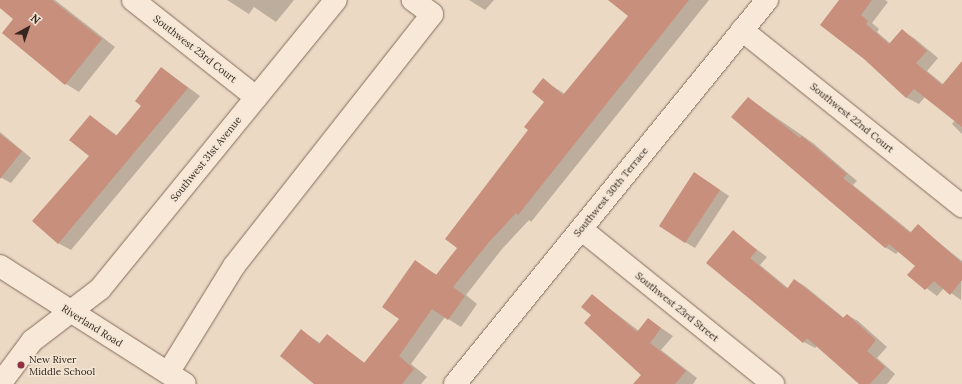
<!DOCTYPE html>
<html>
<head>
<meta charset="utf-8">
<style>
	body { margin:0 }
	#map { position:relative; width:962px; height:384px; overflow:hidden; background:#ebd9c4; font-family:Lora,serif }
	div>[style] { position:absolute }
	.shadow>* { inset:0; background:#0003 }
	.building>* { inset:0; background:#c78f7c }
	.roads { filter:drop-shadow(0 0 1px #856b5c) drop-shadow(0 0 1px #856b5c) }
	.minor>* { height:22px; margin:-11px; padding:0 11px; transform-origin:11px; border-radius:11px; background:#f7e8d7 }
	.dots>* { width:11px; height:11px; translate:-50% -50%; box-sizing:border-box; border:2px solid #f3e5d4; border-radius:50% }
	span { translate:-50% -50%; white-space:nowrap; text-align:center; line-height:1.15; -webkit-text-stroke:3px #f3e5d4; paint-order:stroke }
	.street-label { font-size:10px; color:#36261f }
	.poi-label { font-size:10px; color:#36261f }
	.left { translate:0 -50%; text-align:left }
	.north { position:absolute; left:8px; top:8px; width:40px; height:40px; -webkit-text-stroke:3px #f3e5d4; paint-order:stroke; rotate:40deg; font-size:11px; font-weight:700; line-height:16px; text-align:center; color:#36261f }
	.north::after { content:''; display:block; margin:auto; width:14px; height:18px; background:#36261f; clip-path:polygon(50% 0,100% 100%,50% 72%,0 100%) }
</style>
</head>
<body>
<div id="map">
	<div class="shadow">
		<i style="clip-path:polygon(0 0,55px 0,115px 47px,79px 92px,66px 84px,15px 19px,0 7px)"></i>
		<i style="clip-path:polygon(227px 0,294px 0,276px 22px,254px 7px,249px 14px)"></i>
		<i style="clip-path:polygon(469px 0,494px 0,485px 10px)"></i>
		<i style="clip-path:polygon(620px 0,709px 0,531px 222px,529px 220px,502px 249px,466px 295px,477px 304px,461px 327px,445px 317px,411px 364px,427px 377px,421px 384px,316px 384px,302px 331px,320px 343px,327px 335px,365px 363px,400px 319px,416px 262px,437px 275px,458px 248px,545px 102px,543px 80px,565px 94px,629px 16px)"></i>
		<i style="clip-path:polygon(840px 0,885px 0,888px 2px,872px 23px,879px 29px,877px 32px,891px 44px,902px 31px,914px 38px,938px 58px,927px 71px,944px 85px,962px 77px,962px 134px,952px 124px,955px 120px,925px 97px,919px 104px,907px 98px,864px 58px)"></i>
		<i style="clip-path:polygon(162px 68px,200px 96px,71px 250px,58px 243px,90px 156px,90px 116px,118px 136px,142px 105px)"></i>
		<i style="clip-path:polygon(748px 98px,813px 143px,857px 181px,853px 185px,912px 233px,918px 226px,962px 261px,961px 300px,944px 288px,937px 296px,909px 275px,916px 266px,899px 251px,896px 254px,885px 247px)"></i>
		<i style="clip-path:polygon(0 132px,31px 158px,11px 183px,0 177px)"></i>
		<i style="clip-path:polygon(704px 179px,729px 196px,695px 248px,685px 242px)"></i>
		<i style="clip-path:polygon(733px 232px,767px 257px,760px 265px,788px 288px,795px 280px,806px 287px,844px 318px,847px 315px,858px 321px,887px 347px,877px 358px,895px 374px,887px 384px,860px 384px,817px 346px,815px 348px,804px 342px,708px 263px)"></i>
		<i style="clip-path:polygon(592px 295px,639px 331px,648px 319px,673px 336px,661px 350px,697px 378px,693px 384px,635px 384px,642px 375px,592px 315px)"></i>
	</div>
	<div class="building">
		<i style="clip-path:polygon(0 0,52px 0,102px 39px,65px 85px,2px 33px,13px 19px,0 8px)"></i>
		<i style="clip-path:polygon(608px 0,689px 0,518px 215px,516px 213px,489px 242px,453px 287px,465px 296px,448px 320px,432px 309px,399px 356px,414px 369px,402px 384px,314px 384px,280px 356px,301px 329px,319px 344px,327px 334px,364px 363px,399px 319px,382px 307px,415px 260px,436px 275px,457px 248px,445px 239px,528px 130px,524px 127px,544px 102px,532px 92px,543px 78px,563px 95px,628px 16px)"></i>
		<i style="clip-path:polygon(839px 0,872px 0,861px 15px,868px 21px,866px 24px,889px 44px,902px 29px,927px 51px,916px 63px,942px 85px,962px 61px,962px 127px,914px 89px,906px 98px,864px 59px,820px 25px)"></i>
		<i style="clip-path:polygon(161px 67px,188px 88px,58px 244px,32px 221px,89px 156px,69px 140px,90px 115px,116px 136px,141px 106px,135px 101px)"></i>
		<i style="clip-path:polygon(748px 97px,800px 138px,802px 136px,847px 174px,843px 178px,910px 233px,918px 224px,962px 263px,962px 280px,950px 295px,934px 281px,925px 290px,907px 275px,915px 266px,889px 244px,885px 248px,731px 117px)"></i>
		<i style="clip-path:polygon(0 134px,22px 151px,0 179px)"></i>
		<i style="clip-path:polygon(694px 172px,720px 190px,685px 243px,659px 226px)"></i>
		<i style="clip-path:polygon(733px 230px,757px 250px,750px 258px,787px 289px,794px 279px,843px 318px,847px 314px,876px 340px,867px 351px,885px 367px,870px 384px,859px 384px,807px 338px,803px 343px,706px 263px)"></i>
		<i style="clip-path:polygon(592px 294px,637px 332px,648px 318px,661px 328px,650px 343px,686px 371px,675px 384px,633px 384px,641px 375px,584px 323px,591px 315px,581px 307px)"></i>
	</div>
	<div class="roads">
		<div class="minor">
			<i style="left:133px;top:0;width:157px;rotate:38.3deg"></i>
			<i style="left:742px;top:30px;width:282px;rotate:38.7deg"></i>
			<i style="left:581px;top:229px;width:247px;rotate:38.9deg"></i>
			<i style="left:0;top:266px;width:219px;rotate:32.5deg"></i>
			<i style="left:168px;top:373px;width:126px;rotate:-58.3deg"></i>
			<i style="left:234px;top:266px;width:320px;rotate:-51.8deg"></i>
			<i style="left:432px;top:14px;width:24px;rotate:-144deg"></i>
			<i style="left:0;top:384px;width:54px;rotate:-53.3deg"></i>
			<i style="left:32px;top:341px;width:86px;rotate:-37.4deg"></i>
			<i style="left:100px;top:289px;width:373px;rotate:-50.8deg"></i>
			<i style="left:455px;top:384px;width:495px;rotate:-50.9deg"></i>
		</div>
	</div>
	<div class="dots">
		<i style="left:21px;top:365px;background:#912f41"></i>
	</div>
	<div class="street-label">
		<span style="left:195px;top:49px;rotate:38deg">Southwest 23rd Court</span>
		<span style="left:852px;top:118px;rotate:39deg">Southwest 22nd Court</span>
		<span style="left:206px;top:159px;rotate:-51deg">Southwest 31st Avenue</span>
		<span style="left:611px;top:192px;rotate:-51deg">Southwest 30th Terrace</span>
		<span style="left:677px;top:307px;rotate:39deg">Southwest 23rd Street</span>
		<span style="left:92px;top:326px;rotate:32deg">Riverland Road</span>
	</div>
	<div class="poi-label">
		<span class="left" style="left:29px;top:365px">New River<br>Middle School</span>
	</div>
	<div class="north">N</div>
</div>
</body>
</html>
